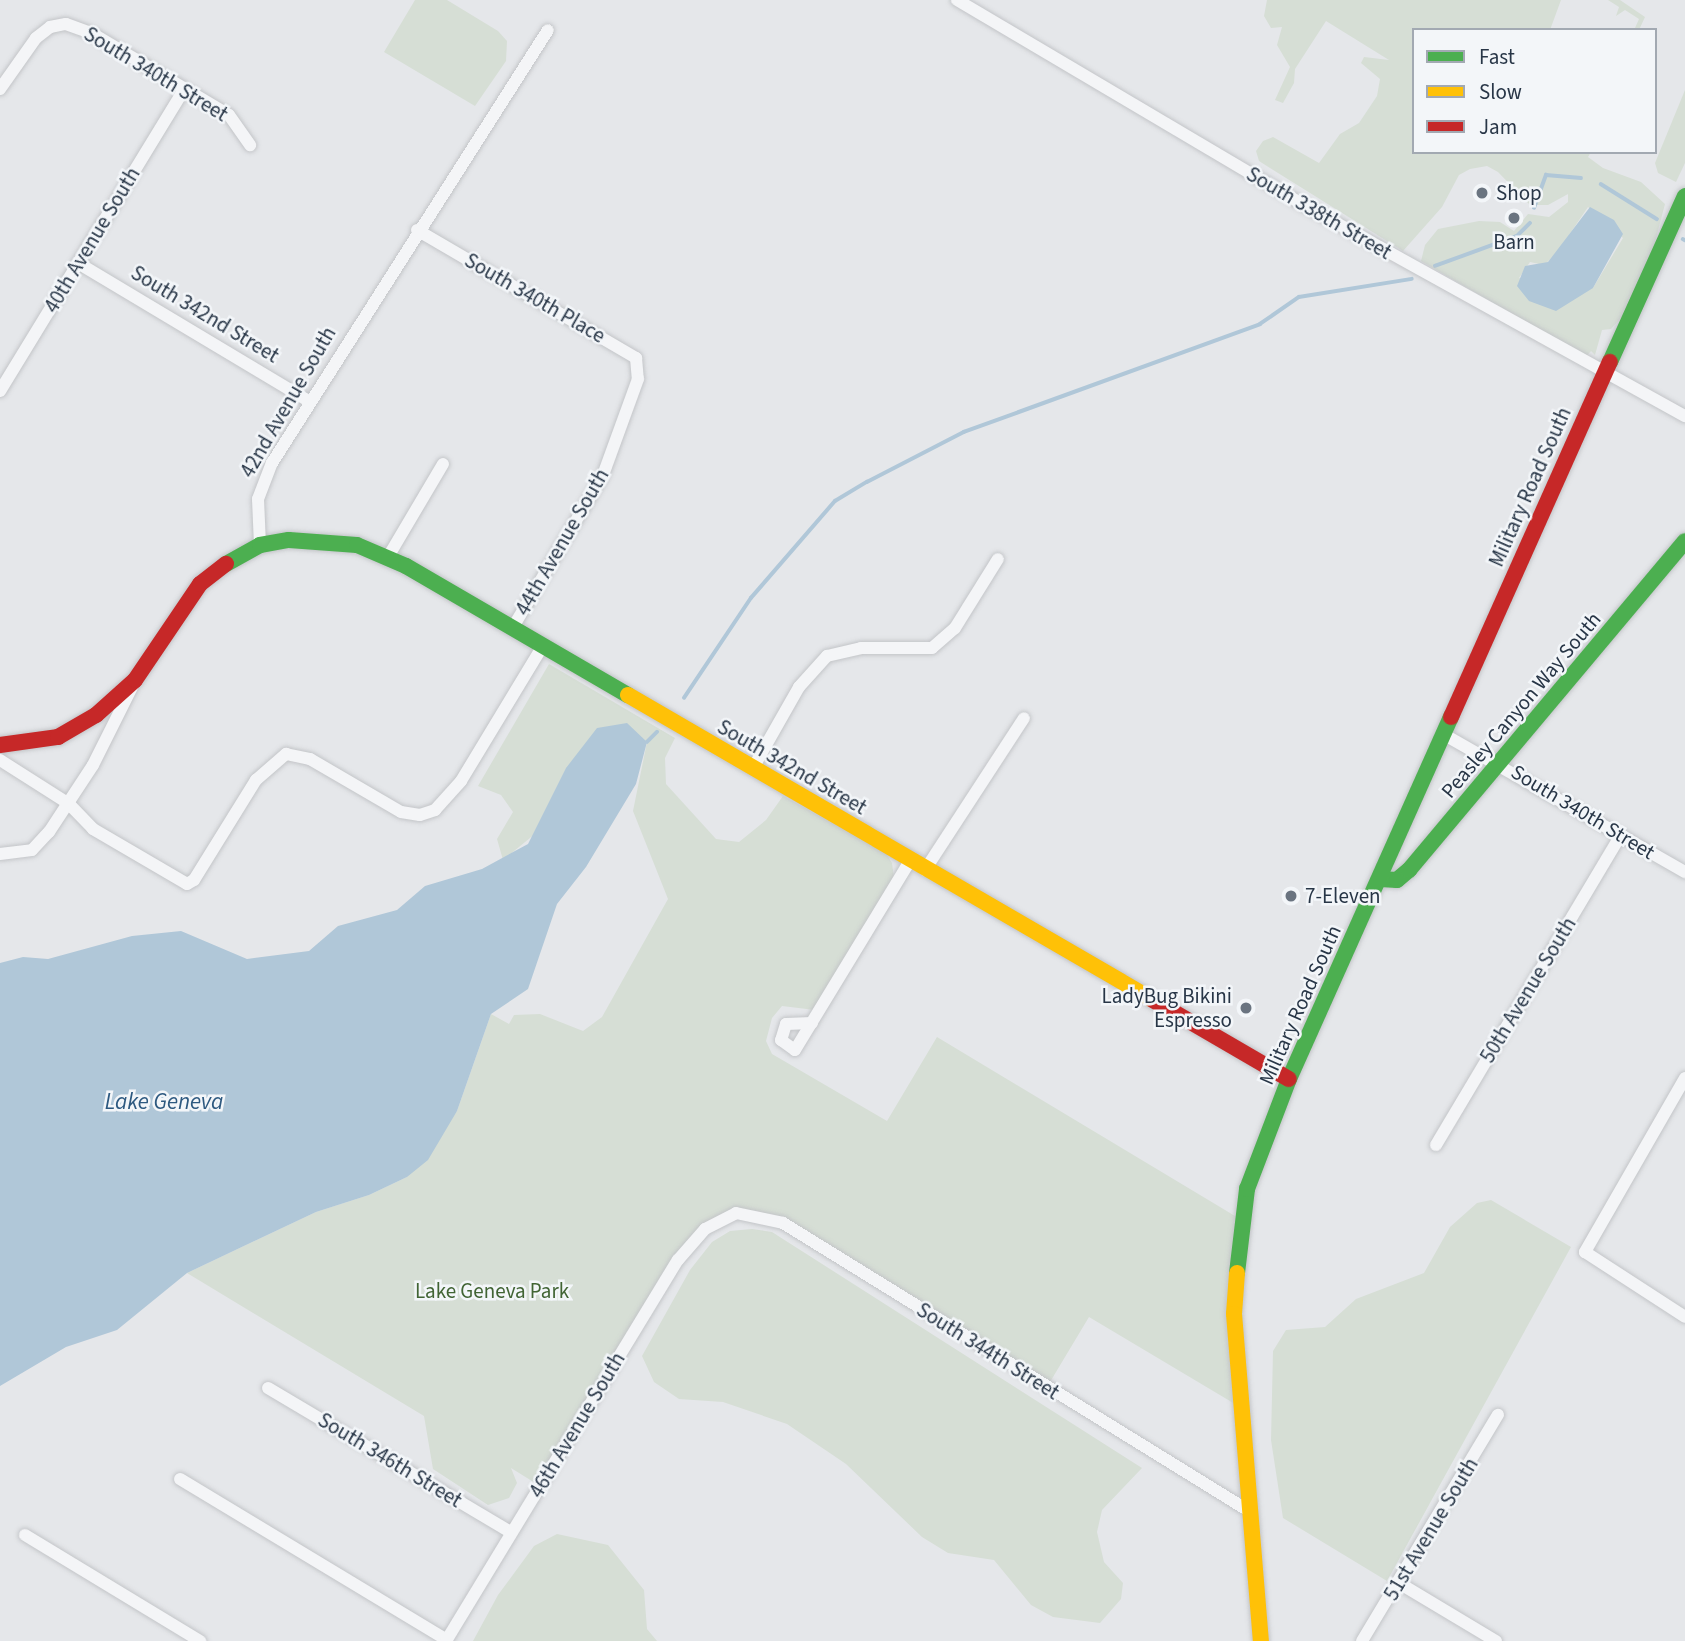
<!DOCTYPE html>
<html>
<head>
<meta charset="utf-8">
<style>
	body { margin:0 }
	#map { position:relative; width:1685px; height:1641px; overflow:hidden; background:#e5e7ea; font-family:"Source Sans 3",sans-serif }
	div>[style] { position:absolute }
	.green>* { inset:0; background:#d6ded5 }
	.water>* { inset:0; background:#b0c7d8 }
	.stream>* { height:3.5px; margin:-1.75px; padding:0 1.75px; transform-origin:1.75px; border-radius:1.75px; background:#b0c7d8 }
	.roads { filter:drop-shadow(0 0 2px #c3c5c8) drop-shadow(0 0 2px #c3c5c8) }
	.street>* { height:12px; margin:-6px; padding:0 6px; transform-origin:6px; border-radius:6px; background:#f4f5f7 }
	.fast>* { height:16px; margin:-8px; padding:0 8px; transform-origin:8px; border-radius:8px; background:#4caf50 }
	.slow>* { height:16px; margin:-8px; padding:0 8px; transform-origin:8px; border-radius:8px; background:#ffc107 }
	.jam>* { height:16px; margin:-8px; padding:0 8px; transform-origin:8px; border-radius:8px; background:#c62828 }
	.dots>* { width:19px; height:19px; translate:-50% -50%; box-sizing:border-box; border:4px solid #f3f6f9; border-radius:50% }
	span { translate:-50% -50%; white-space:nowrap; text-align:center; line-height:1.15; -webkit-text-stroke:5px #f3f6f9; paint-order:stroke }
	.street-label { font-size:21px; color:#283647 }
	.poi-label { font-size:21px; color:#283647 }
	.left { translate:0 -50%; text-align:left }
	.right { translate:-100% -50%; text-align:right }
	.park-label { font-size:21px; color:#416434 }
	.water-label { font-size:23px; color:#2d5980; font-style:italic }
	.legend { position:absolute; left:1412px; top:28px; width:245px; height:126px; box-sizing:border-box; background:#f3f6f9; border:2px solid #a2a9b2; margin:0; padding:9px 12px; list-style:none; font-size:21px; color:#283647 }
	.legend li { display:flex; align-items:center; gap:14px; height:35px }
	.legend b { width:35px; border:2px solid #a2a9b2 }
</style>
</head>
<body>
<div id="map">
	<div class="green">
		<i style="clip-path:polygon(415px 0,447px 0,498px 31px,507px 41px,506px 61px,475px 106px,384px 52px)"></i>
		<i style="clip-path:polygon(evenodd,1267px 0,1561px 0,1550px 30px,1414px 30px,1414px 152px,1591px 152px,1588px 157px,1603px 168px,1641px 182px,1665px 204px,1653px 250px,1623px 316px,1611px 329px,1602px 330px,1595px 355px,1591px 351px,1586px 357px,1421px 261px,1425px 245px,1438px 229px,1479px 221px,1500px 222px,1514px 231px,1528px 214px,1549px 217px,1568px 202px,1568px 194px,1548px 205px,1530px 205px,1498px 172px,1487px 166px,1470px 169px,1459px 175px,1442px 207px,1403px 251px,1259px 161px,1256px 151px,1263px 141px,1273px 137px,1319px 163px,1340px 134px,1359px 123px,1377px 96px,1380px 79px,1361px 63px,1364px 57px,1389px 60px,1326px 21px,1295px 69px,1294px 83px,1283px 103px,1275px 100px,1290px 67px,1277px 45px,1282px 27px,1271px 28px,1264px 16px,1267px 0,1588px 207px,1623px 238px,1593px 288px,1519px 278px,1530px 262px,1544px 265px,1556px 254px,1588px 207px)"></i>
		<i style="clip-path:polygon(1608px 0,1620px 0,1645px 17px,1639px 30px,1635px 28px,1639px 19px,1625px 10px,1616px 16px,1619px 7px)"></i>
		<i style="clip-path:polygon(1685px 90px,1685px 163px,1676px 182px,1658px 173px,1655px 163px)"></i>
		<i style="clip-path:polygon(549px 664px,675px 738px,665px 758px,666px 784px,716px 839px,739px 842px,766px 820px,783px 796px,885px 852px,892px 863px,894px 878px,815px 1010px,782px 1006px,772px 1018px,766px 1041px,772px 1054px,887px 1121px,937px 1037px,1240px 1219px,1240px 1407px,1089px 1317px,1047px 1387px,783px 1223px,736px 1213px,692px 1242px,540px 1486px,511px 1468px,517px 1483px,509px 1498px,488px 1505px,433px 1469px,424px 1416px,187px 1273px,316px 1212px,369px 1195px,407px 1177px,457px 1111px,491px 1014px,509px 1024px,514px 1015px,540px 1014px,583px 1031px,602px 1017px,668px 899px,633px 811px,647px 742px,503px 860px,497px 839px,513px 812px,501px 795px,478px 786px)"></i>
		<i style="clip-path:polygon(1491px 1200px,1571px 1247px,1387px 1581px,1283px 1518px,1271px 1440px,1273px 1351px,1286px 1330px,1325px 1327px,1356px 1299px,1424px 1273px,1450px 1227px,1477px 1203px)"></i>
		<i style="clip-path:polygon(752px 1229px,772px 1232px,1142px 1468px,1102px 1510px,1097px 1532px,1104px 1562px,1123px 1583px,1121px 1599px,1100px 1623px,1053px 1617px,1031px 1605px,994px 1560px,948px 1553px,922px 1537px,846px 1464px,787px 1424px,723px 1402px,679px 1399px,654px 1382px,642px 1356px,690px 1270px,712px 1242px,730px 1231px)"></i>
		<i style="clip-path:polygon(557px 1534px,608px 1545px,644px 1590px,647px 1629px,657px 1641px,473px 1641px,498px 1595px,534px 1546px)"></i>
	</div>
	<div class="water">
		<i style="clip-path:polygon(1590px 207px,1614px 220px,1623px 234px,1593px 288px,1556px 311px,1529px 301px,1517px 286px,1525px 266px,1548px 262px)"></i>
		<i style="clip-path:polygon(627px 723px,647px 742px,636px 784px,586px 867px,557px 904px,528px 989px,491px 1014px,457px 1111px,428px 1160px,407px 1177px,369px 1195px,316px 1212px,187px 1273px,117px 1330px,66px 1347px,0 1386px,0 963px,23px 957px,48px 959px,132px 936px,181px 931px,247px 959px,309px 951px,338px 926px,397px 910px,425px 886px,482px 869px,528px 844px,566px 768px,597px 728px)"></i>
	</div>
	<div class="stream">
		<i style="left:1601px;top:184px;width:66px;rotate:32deg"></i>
		<i style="left:1534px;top:208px;width:35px;rotate:-70deg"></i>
		<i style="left:1546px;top:175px;width:35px;rotate:5deg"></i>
		<i style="left:1683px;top:239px;width:2px;rotate:27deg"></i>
		<i style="left:1435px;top:266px;width:87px;rotate:-20.1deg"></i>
		<i style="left:1517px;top:236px;width:18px;rotate:-45deg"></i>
		<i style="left:684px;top:698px;width:120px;rotate:-56.2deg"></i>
		<i style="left:751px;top:598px;width:128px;rotate:-49.1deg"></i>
		<i style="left:835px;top:501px;width:37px;rotate:-31deg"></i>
		<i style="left:867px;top:482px;width:109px;rotate:-27.3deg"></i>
		<i style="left:964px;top:432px;width:315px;rotate:-20deg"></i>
		<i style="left:1260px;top:324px;width:47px;rotate:-34.7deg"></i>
		<i style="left:1299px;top:297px;width:114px;rotate:-9.1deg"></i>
		<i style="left:647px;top:742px;width:14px;rotate:-45deg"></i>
	</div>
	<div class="roads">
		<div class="street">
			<i style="left:957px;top:0;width:401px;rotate:30.6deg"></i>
			<i style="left:1302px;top:204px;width:438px;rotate:29deg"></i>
			<i style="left:0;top:89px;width:62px;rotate:-54.8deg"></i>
			<i style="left:36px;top:38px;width:18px;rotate:-38deg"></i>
			<i style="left:50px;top:27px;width:16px;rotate:-11deg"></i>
			<i style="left:66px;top:24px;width:29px;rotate:20deg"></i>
			<i style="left:93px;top:34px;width:158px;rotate:30.8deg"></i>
			<i style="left:229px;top:115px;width:37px;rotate:55deg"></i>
			<i style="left:417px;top:230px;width:254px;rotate:30.3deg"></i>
			<i style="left:636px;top:358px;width:21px;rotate:85deg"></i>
			<i style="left:638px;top:379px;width:102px;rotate:110deg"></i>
			<i style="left:603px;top:475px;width:179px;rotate:120.6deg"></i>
			<i style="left:78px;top:263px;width:270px;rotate:30.9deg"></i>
			<i style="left:0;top:391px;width:354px;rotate:-58.6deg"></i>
			<i style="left:260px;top:545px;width:46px;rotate:-92.5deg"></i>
			<i style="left:258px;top:499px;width:39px;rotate:-69deg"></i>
			<i style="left:272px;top:463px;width:513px;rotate:-57.49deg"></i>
			<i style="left:388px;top:557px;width:108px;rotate:-59.4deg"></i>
			<i style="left:1443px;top:734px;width:279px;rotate:29.7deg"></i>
			<i style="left:0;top:760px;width:82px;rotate:32.5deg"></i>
			<i style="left:69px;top:804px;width:35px;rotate:46deg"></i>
			<i style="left:93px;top:829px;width:109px;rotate:30.3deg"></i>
			<i style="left:187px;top:884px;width:8px;rotate:-30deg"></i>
			<i style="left:194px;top:880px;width:118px;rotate:-58.2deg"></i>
			<i style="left:256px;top:780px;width:40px;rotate:-41deg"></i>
			<i style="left:286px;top:754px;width:25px;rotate:12deg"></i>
			<i style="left:310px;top:759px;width:105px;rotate:30.2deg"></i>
			<i style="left:401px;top:812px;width:19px;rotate:9deg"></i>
			<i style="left:420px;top:815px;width:16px;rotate:-18deg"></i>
			<i style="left:435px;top:810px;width:39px;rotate:-48deg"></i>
			<i style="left:461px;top:781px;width:157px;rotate:-58.8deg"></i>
			<i style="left:753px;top:768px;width:93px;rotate:-60.4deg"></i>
			<i style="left:799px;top:687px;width:42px;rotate:-47.9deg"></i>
			<i style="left:827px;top:656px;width:35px;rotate:-13deg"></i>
			<i style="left:861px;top:648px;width:71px"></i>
			<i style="left:932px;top:648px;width:30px;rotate:-41deg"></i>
			<i style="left:955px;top:628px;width:81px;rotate:-58.1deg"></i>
			<i style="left:0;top:854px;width:32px;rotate:-7deg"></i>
			<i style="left:32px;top:850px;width:25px;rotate:-47deg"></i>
			<i style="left:49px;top:832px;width:80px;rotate:-56.7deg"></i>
			<i style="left:93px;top:765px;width:89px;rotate:-63.4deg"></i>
			<i style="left:925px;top:870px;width:181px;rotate:-56.9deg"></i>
			<i style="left:812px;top:1023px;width:26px;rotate:178deg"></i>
			<i style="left:786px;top:1024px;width:17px;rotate:107deg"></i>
			<i style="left:781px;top:1040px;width:17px;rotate:36deg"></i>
			<i style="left:795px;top:1050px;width:221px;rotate:-58.7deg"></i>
			<i style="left:1685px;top:1078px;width:201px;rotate:119.9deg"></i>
			<i style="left:1585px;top:1252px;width:119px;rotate:33deg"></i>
			<i style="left:1436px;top:1145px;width:361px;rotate:-59.2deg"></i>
			<i style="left:268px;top:1388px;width:282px;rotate:30.7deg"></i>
			<i style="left:180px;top:1479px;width:312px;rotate:31.1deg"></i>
			<i style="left:25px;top:1535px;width:205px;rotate:31.2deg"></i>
			<i style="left:1399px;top:1583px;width:113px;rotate:30.9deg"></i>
			<i style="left:446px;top:1641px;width:446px;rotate:-58.7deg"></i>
			<i style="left:678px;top:1260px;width:41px;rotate:-48.9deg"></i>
			<i style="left:705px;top:1229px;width:35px;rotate:-27deg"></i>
			<i style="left:736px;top:1213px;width:48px;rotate:12deg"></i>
			<i style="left:783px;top:1223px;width:548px;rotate:31.72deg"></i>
			<i style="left:1362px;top:1641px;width:264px;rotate:-59deg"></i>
		</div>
		<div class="fast">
			<i style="left:1610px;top:362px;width:182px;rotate:-65.7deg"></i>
			<i style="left:226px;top:564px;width:39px;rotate:-29deg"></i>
			<i style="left:260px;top:545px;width:29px;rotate:-10deg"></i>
			<i style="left:289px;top:540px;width:68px;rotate:4.2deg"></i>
			<i style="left:357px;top:545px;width:53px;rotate:23.2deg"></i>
			<i style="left:406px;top:566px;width:257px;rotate:30.2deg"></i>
			<i style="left:1380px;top:879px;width:17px;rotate:3deg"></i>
			<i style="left:1397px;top:880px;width:16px;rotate:-40deg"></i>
			<i style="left:1409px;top:870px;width:429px;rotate:-50deg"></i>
			<i style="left:1237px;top:1273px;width:85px;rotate:-83.2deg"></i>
			<i style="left:1247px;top:1189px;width:118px;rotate:-69.1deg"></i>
			<i style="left:1289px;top:1079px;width:397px;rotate:-65.9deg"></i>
		</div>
		<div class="slow">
			<i style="left:628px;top:695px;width:607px;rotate:30.15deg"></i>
			<i style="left:1237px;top:1273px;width:41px;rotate:94.2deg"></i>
			<i style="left:1234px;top:1314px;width:328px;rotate:85.3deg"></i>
		</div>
		<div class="jam">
			<i style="left:1451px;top:717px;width:389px;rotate:-65.9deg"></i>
			<i style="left:0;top:745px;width:59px;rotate:-7.9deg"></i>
			<i style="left:58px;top:737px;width:44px;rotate:-30.1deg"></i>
			<i style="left:96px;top:715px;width:52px;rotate:-41.9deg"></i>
			<i style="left:135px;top:680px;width:116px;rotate:-55.9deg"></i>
			<i style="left:200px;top:584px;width:33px;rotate:-38deg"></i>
			<i style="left:1153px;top:1000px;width:157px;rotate:30.2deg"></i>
		</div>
	</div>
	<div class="dots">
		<i style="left:1482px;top:193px;background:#6a7480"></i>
		<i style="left:1514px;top:218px;background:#6a7480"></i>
		<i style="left:1291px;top:896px;background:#6a7480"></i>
		<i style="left:1246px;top:1008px;background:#6a7480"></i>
	</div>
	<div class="street-label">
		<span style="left:156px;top:74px;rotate:31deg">South 340th Street</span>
		<span style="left:1319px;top:213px;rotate:30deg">South 338th Street</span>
		<span style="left:92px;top:240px;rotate:-59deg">40th Avenue South</span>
		<span style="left:535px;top:298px;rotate:30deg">South 340th Place</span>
		<span style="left:205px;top:314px;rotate:31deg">South 342nd Street</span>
		<span style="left:288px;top:402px;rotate:-60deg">42nd Avenue South</span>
		<span style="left:1530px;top:487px;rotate:-66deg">Military Road South</span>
		<span style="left:562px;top:542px;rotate:-60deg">44th Avenue South</span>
		<span style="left:1521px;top:705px;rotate:-50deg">Peasley Canyon Way South</span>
		<span style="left:792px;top:767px;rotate:30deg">South 342nd Street</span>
		<span style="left:1583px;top:812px;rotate:31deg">South 340th Street</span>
		<span style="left:1528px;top:990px;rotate:-59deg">50th Avenue South</span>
		<span style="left:1300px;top:1005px;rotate:-66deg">Military Road South</span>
		<span style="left:988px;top:1351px;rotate:32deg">South 344th Street</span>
		<span style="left:577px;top:1425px;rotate:-59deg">46th Avenue South</span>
		<span style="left:390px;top:1460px;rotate:31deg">South 346th Street</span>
		<span style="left:1431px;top:1529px;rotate:-59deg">51st Avenue South</span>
	</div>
	<div class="poi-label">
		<span class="left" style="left:1496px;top:193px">Shop</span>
		<span style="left:1514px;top:242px">Barn</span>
		<span class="left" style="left:1305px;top:896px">7-Eleven</span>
		<span class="right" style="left:1232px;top:1008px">LadyBug Bikini<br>Espresso</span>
	</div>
	<div class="park-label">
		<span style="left:492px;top:1291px">Lake Geneva Park</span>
	</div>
	<div class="water-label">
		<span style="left:164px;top:1102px">Lake Geneva</span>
	</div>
	<ul class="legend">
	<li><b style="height:9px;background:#4caf50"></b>Fast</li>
	<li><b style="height:9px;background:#ffc107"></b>Slow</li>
	<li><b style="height:9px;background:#c62828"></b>Jam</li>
	</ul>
</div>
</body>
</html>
